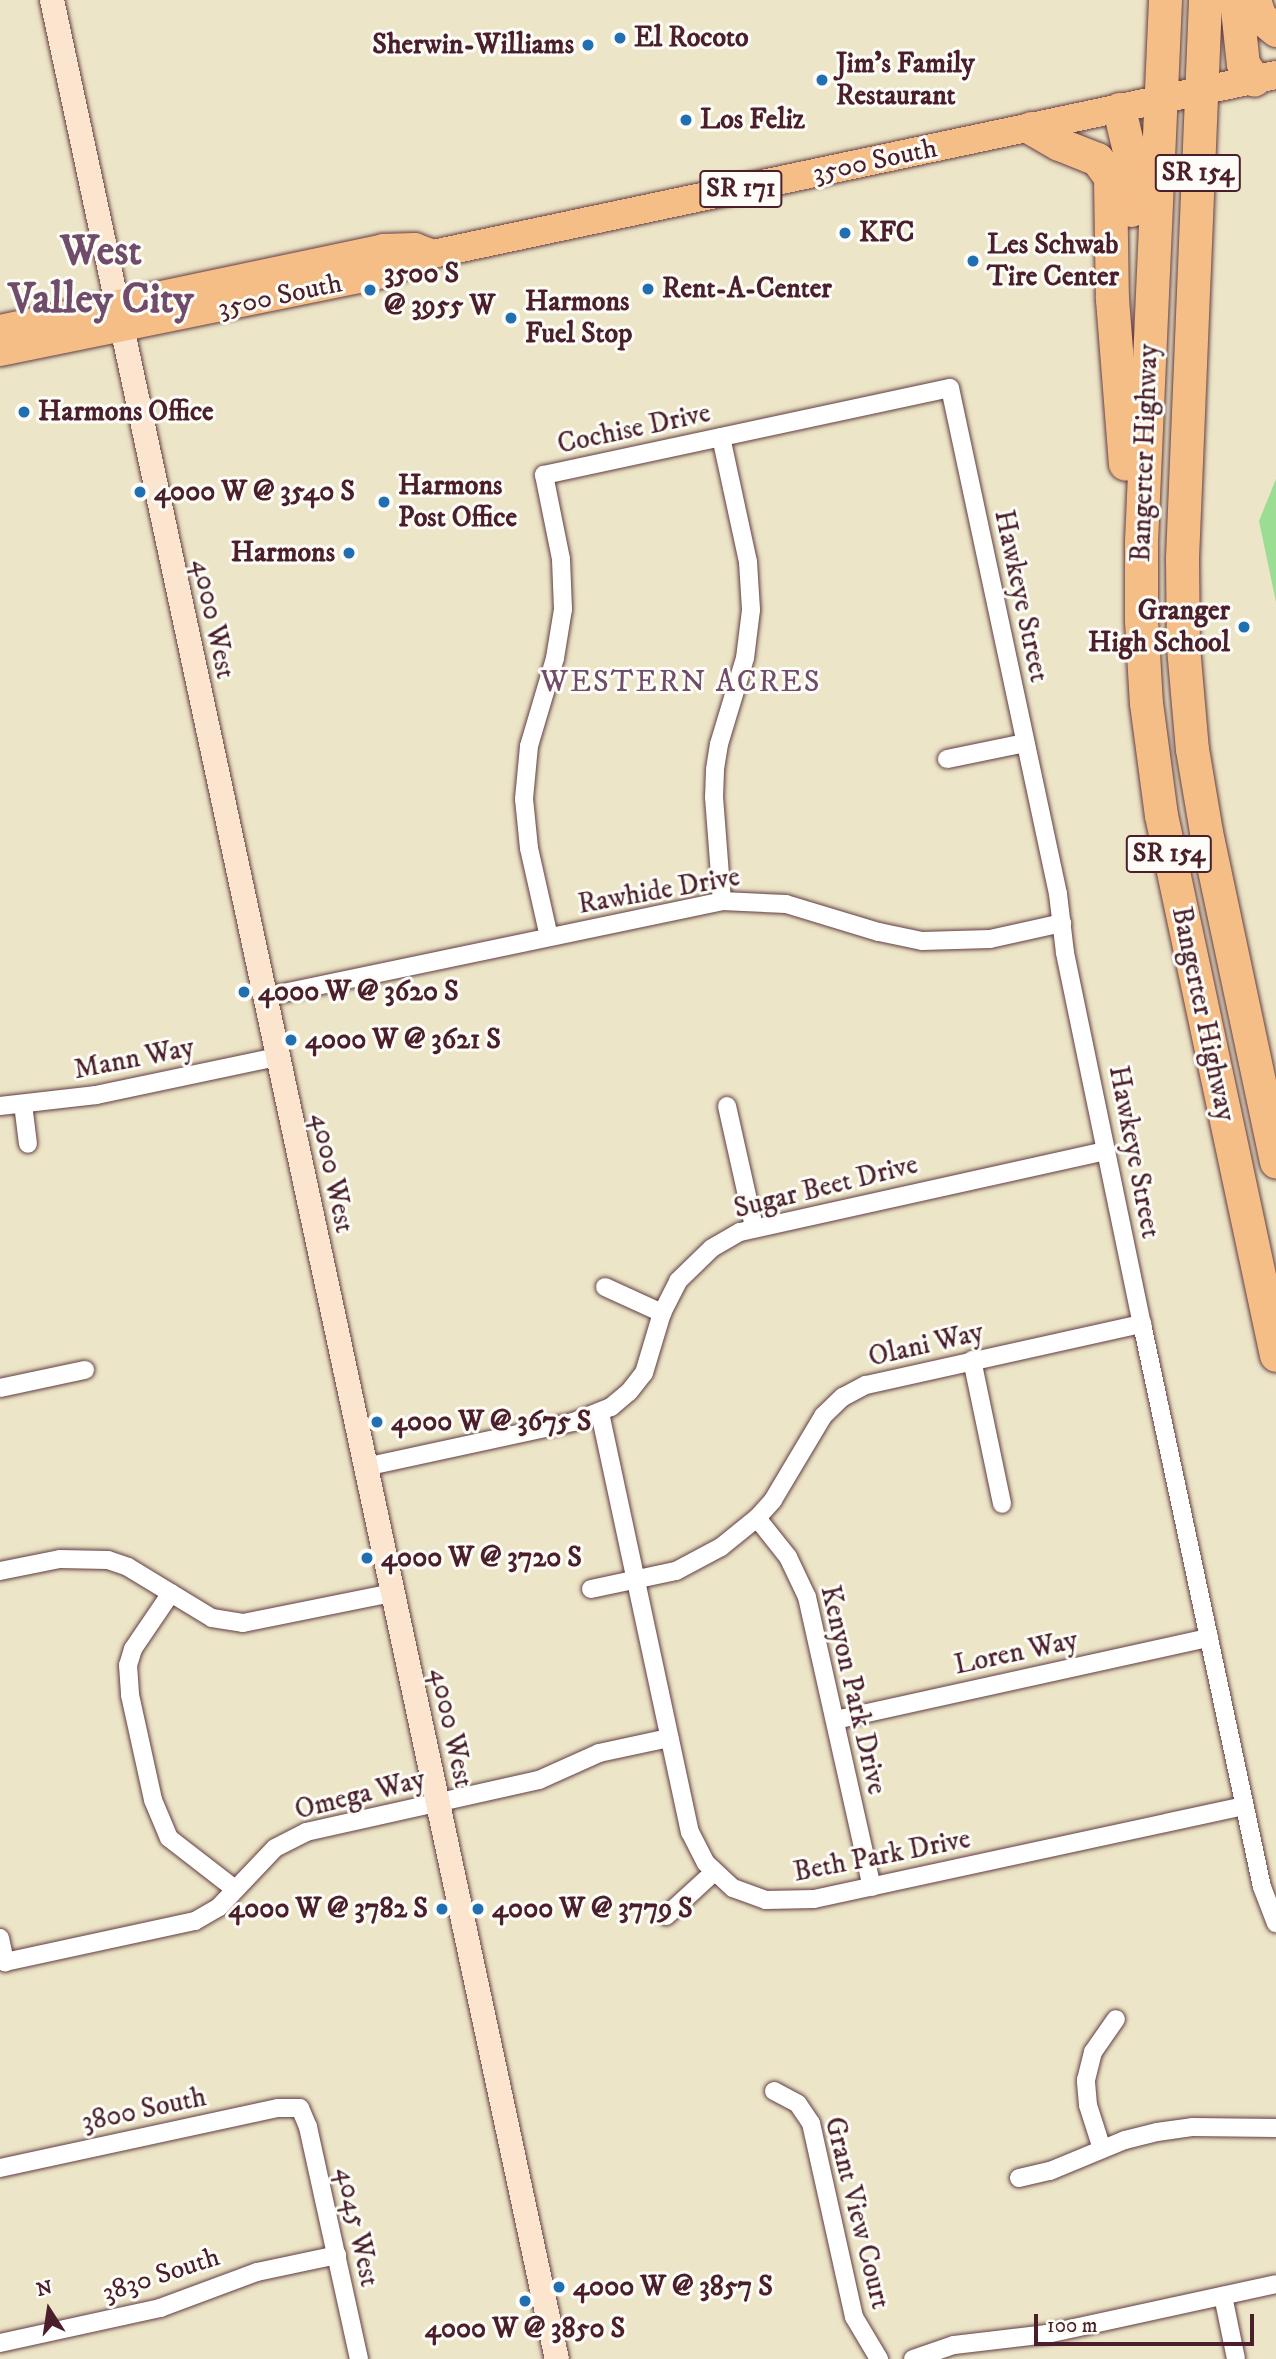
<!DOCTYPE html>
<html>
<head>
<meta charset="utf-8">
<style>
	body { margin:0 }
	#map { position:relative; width:1276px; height:2359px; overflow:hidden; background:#ede5c7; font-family:"IM FELL DW Pica",serif }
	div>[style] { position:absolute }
	.green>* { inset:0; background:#9cdd94 }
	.roads { filter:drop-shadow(0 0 2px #623d42) drop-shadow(0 0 2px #623d42) }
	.street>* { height:18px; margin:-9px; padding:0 9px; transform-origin:9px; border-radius:9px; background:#fff }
	.secondary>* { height:24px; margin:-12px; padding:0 12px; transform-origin:12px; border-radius:12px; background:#fbe5cf }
	.primary>* { height:28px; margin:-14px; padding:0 14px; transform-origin:14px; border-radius:14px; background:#f6be87 }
	.highway>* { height:33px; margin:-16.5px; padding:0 16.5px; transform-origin:16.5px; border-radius:16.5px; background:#f6be87 }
	.dots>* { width:19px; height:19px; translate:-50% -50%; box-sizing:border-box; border:4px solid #fdfcf7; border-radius:50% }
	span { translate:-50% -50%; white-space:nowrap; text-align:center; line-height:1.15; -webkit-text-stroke:6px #fdfcf7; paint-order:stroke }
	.shield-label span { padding:2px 5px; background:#fdfcf7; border:2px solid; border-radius:5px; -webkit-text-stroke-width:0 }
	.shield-label { font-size:26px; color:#4a1f2b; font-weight:700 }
	.poi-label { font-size:28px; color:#4a1f2b; font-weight:700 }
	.left { translate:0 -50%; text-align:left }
	.right { translate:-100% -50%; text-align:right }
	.street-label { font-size:28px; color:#4a1f2b }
	.neighbourhood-label { font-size:30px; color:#6f4c69; letter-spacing:2px }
	.town-label { font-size:42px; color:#6f4c69; font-weight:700 }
	.north { position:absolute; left:14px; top:2275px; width:70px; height:70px; -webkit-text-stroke:5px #fdfcf7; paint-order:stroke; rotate:348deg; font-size:19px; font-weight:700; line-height:28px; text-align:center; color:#4a1f2b }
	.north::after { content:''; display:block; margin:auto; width:24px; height:32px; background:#4a1f2b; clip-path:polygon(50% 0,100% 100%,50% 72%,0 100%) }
	.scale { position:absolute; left:1034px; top:2314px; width:220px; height:32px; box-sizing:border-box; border:4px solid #4a1f2b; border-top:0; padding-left:9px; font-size:21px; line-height:24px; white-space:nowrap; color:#4a1f2b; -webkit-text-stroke:5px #fdfcf7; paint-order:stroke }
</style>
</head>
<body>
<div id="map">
	<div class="green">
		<i style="clip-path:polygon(1276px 479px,1276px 602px,1259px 521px)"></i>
	</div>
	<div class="roads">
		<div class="street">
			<i style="left:721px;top:437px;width:128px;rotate:77.8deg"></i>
			<i style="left:748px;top:562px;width:48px;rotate:86.4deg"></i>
			<i style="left:751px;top:610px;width:48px;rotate:97.1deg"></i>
			<i style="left:745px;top:658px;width:90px;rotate:106.8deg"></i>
			<i style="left:719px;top:744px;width:26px;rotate:99deg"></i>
			<i style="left:715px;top:770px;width:27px;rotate:92deg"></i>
			<i style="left:714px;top:797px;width:104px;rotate:85.6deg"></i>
			<i style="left:947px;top:759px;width:80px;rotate:-11.6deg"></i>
			<i style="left:549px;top:937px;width:91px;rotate:-102.7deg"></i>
			<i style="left:529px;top:848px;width:49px;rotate:-95.8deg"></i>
			<i style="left:524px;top:799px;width:53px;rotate:-84.6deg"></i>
			<i style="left:529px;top:746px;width:92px;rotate:-73.5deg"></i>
			<i style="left:555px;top:658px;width:50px;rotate:-80.7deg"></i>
			<i style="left:563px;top:609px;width:50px;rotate:-92.3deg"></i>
			<i style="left:561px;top:559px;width:86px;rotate:-101.4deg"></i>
			<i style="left:544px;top:475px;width:415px;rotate:-12.1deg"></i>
			<i style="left:950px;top:388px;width:517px;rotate:77.95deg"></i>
			<i style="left:1058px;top:894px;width:59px;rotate:83.2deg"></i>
			<i style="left:1065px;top:953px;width:379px;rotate:78.3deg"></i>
			<i style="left:1142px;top:1324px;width:576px;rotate:77.97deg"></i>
			<i style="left:1262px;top:1887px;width:39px;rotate:69deg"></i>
			<i style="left:264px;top:997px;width:468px;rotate:-11.8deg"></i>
			<i style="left:722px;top:901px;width:64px;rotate:2.7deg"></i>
			<i style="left:786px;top:904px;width:97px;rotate:16.8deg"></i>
			<i style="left:879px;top:932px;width:44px;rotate:11.8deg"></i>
			<i style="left:922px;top:941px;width:68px;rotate:-1.7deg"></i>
			<i style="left:990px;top:939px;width:74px;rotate:-12.5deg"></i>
			<i style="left:23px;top:1104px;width:40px;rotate:82.9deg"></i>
			<i style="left:0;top:1106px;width:97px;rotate:-6.5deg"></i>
			<i style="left:96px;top:1095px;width:184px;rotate:-11.9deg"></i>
			<i style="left:727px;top:1106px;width:124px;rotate:77.4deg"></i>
			<i style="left:605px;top:1287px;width:63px;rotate:24.5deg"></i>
			<i style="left:972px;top:1360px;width:147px;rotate:78.2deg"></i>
			<i style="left:0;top:1388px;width:87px;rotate:-12deg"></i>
			<i style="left:600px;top:1413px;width:429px;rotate:77.9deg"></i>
			<i style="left:690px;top:1832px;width:35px;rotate:63deg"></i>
			<i style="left:706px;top:1863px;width:37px;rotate:43deg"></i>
			<i style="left:733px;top:1888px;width:35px;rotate:20deg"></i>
			<i style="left:766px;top:1900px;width:48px;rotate:-1.2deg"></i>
			<i style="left:814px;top:1899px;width:440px;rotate:-12.2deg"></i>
			<i style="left:365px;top:1467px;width:213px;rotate:-12.2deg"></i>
			<i style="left:573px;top:1422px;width:41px;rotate:-21.5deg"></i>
			<i style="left:611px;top:1407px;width:23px;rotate:-40deg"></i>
			<i style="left:629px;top:1392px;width:24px;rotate:-52deg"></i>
			<i style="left:644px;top:1373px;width:63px;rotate:-73.3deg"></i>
			<i style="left:662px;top:1313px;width:36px;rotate:-63deg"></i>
			<i style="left:678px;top:1281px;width:47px;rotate:-44.1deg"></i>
			<i style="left:712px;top:1248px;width:32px;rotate:-30deg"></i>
			<i style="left:740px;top:1232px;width:374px;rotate:-12.5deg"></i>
			<i style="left:757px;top:1518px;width:50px;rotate:51.5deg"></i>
			<i style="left:788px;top:1557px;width:44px;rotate:64.6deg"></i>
			<i style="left:807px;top:1597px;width:297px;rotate:77.4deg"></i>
			<i style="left:0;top:1571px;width:61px;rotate:-11.3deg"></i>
			<i style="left:60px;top:1559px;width:48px;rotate:1.2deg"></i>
			<i style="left:108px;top:1560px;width:21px;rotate:19deg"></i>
			<i style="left:128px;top:1567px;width:98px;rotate:31.3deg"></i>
			<i style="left:212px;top:1618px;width:31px;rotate:9deg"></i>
			<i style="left:243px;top:1623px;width:152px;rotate:-11.4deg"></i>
			<i style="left:591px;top:1589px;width:87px;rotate:-12deg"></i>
			<i style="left:676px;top:1571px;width:51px;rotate:-28.1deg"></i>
			<i style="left:721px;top:1547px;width:46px;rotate:-38.9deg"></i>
			<i style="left:757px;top:1518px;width:24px;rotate:-48deg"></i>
			<i style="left:773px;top:1500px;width:98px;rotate:-59.2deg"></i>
			<i style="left:823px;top:1416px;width:28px;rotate:-44deg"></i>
			<i style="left:843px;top:1397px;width:26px;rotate:-28deg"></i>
			<i style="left:866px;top:1385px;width:283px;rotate:-12.5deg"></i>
			<i style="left:171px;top:1593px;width:68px;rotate:124.2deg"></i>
			<i style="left:133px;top:1649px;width:17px;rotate:107deg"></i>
			<i style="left:128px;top:1665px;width:30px;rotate:86deg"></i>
			<i style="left:130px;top:1695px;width:107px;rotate:77.6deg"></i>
			<i style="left:153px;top:1800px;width:41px;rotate:67.2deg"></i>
			<i style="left:169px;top:1838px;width:83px;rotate:37.7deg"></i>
			<i style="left:835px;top:1720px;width:383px;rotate:-12.4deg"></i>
			<i style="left:666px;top:1916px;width:65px;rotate:-42.5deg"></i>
			<i style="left:0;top:1938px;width:25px;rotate:78deg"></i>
			<i style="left:5px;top:1962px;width:194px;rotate:-12.2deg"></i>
			<i style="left:195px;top:1921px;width:28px;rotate:-30deg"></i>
			<i style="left:219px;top:1907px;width:81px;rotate:-46.5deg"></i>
			<i style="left:275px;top:1848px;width:35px;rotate:-27deg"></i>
			<i style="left:306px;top:1832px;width:239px;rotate:-12.6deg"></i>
			<i style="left:539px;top:1780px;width:66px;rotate:-24.2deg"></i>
			<i style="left:599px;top:1753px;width:72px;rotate:-12.1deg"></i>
			<i style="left:774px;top:2091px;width:27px;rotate:28deg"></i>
			<i style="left:798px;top:2104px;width:23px;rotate:56deg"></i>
			<i style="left:811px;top:2123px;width:199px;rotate:77.5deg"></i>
			<i style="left:854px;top:2317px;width:49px;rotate:59.2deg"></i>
			<i style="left:1102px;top:2149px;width:46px;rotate:-107.7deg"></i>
			<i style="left:1088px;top:2105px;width:25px;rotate:-95deg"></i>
			<i style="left:1086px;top:2080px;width:29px;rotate:-76deg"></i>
			<i style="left:1093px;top:2052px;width:40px;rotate:-55.1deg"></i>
			<i style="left:0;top:2168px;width:284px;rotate:-12.2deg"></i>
			<i style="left:278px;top:2108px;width:22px"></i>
			<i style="left:300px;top:2108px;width:21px;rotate:67deg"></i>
			<i style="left:308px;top:2127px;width:238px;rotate:77.6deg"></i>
			<i style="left:1019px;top:2178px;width:32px;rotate:-13deg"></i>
			<i style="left:1050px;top:2171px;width:81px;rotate:-22.5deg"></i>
			<i style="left:1125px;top:2140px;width:33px;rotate:-14deg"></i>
			<i style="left:1157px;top:2132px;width:35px;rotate:-8deg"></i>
			<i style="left:1192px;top:2127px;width:84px;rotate:0.7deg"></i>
			<i style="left:1223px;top:2296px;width:64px;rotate:78.3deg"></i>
			<i style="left:0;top:2343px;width:164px;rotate:-12.3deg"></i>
			<i style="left:160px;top:2308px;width:103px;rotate:-20.4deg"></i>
			<i style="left:257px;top:2272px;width:82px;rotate:-12deg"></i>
			<i style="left:913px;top:2359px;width:43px;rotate:-18.9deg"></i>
			<i style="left:954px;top:2345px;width:94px;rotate:-6.7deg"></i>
			<i style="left:1047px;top:2334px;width:234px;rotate:-12.3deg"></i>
		</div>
		<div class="secondary">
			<i style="left:52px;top:0;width:2412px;rotate:77.92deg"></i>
		</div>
		<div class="primary">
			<i style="left:0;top:329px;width:391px;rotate:-11.9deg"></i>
			<i style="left:383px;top:248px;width:32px;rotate:-2deg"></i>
			<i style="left:415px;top:247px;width:19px;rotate:21deg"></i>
			<i style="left:0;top:352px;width:395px;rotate:-11.5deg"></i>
			<i style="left:387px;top:273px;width:50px;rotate:-22.4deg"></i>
			<i style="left:433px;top:254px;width:862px;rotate:-11.99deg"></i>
		</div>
		<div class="highway">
			<i style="left:1165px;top:0;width:543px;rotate:92.54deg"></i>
			<i style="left:1141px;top:542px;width:78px;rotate:90deg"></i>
			<i style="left:1141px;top:620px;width:83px;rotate:86.6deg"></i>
			<i style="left:1146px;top:703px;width:113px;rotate:82.4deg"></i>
			<i style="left:1161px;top:815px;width:552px;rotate:77.98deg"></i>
			<i style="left:1205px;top:0;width:558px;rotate:92.36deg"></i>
			<i style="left:1182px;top:558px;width:89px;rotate:89.4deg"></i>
			<i style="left:1183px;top:647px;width:102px;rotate:85deg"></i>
			<i style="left:1192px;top:749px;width:84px;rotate:80.4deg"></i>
			<i style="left:1206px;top:832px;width:337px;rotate:78deg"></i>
			<i style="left:1236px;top:0;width:64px;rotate:83.8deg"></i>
			<i style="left:1243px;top:64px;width:19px;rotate:55deg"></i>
			<i style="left:1254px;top:0;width:18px;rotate:71deg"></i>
			<i style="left:1260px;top:17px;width:21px;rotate:39deg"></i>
			<i style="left:1119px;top:109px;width:47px;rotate:76.6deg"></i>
			<i style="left:1130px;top:155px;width:55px;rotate:89deg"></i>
			<i style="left:1031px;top:128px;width:32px;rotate:30deg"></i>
			<i style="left:1059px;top:144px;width:41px;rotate:21.5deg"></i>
			<i style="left:1097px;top:159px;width:22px;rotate:54deg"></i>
			<i style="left:1110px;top:177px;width:122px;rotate:89.1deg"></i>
			<i style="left:1112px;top:299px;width:165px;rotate:85.5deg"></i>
		</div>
	</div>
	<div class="dots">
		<i style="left:620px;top:38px;background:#1f6fb2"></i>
		<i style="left:588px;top:45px;background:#1f6fb2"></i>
		<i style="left:822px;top:80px;background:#1f6fb2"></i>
		<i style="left:686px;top:120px;background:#1f6fb2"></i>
		<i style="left:845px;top:233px;background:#1f6fb2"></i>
		<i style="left:973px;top:261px;background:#1f6fb2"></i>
		<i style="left:648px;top:289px;background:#1f6fb2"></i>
		<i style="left:370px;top:290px;background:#1f6fb2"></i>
		<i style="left:511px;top:318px;background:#1f6fb2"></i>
		<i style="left:24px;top:412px;background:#1f6fb2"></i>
		<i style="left:140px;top:492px;background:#1f6fb2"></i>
		<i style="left:384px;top:502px;background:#1f6fb2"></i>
		<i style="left:349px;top:553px;background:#1f6fb2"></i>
		<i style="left:1244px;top:627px;background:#1f6fb2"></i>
		<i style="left:244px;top:992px;background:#1f6fb2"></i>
		<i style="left:291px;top:1040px;background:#1f6fb2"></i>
		<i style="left:377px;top:1422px;background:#1f6fb2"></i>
		<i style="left:367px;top:1558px;background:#1f6fb2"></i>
		<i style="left:442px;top:1909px;background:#1f6fb2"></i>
		<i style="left:478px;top:1909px;background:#1f6fb2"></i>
		<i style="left:559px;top:2287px;background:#1f6fb2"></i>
		<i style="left:525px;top:2301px;background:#1f6fb2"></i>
	</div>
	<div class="shield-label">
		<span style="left:1198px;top:173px">SR 154</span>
		<span style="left:741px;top:189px">SR 171</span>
		<span style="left:1169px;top:854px">SR 154</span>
	</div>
	<div class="poi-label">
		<span class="left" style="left:634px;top:38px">El Rocoto</span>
		<span class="right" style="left:574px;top:45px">Sherwin-Williams</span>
		<span class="left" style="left:836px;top:80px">Jim's Family<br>Restaurant</span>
		<span class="left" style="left:700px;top:120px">Los Feliz</span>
		<span class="left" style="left:859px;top:233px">KFC</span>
		<span class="left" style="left:987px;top:261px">Les Schwab<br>Tire Center</span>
		<span class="left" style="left:384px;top:290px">3500 S<br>@ 3955 W</span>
		<span class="left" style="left:662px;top:289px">Rent-A-Center</span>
		<span class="left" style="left:525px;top:318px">Harmons<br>Fuel Stop</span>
		<span class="left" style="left:38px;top:412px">Harmons Office</span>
		<span class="left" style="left:398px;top:502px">Harmons<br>Post Office</span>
		<span class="left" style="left:154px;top:492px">4000 W @ 3540 S</span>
		<span class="right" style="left:335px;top:553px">Harmons</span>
		<span class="right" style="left:1230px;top:627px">Granger<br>High School</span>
		<span class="left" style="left:258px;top:992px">4000 W @ 3620 S</span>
		<span class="left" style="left:305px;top:1040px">4000 W @ 3621 S</span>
		<span class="left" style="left:391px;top:1422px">4000 W @ 3675 S</span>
		<span class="left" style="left:381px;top:1558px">4000 W @ 3720 S</span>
		<span class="right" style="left:428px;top:1909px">4000 W @ 3782 S</span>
		<span class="left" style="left:492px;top:1909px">4000 W @ 3779 S</span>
		<span class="left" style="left:573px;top:2287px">4000 W @ 3857 S</span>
		<span style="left:525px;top:2329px">4000 W @ 3850 S</span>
	</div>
	<div class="street-label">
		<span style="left:875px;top:161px;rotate:-12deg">3500 South</span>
		<span style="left:280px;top:296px;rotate:-12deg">3500 South</span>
		<span style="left:634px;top:429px;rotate:-12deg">Cochise Drive</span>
		<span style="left:1145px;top:453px;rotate:-88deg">Bangerter Highway</span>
		<span style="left:1021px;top:596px;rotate:78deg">Hawkeye Street</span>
		<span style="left:213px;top:619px;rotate:78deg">4000 West</span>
		<span style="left:659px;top:891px;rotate:-10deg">Rawhide Drive</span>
		<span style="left:1203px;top:1014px;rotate:78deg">Bangerter Highway</span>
		<span style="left:134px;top:1059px;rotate:-11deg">Mann Way</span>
		<span style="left:1134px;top:1152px;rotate:79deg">Hawkeye Street</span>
		<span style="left:332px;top:1173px;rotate:78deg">4000 West</span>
		<span style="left:826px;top:1187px;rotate:-14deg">Sugar Beet Drive</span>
		<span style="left:926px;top:1345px;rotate:-13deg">Olani Way</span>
		<span style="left:1016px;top:1653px;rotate:-12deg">Loren Way</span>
		<span style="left:853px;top:1690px;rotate:77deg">Kenyon Park Drive</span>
		<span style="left:451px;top:1728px;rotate:78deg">4000 West</span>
		<span style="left:360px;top:1795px;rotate:-14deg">Omega Way</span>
		<span style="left:882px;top:1856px;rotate:-11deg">Beth Park Drive</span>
		<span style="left:144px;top:2110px;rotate:-12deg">3800 South</span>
		<span style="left:857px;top:2213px;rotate:76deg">Grant View Court</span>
		<span style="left:357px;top:2227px;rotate:78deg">4045 West</span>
		<span style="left:161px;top:2275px;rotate:-18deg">3830 South</span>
	</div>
	<div class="neighbourhood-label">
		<span style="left:681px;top:683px">WESTERN ACRES</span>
	</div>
	<div class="town-label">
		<span style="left:101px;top:276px">West<br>Valley City</span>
	</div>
	<div class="north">N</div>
	<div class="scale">100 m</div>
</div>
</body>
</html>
